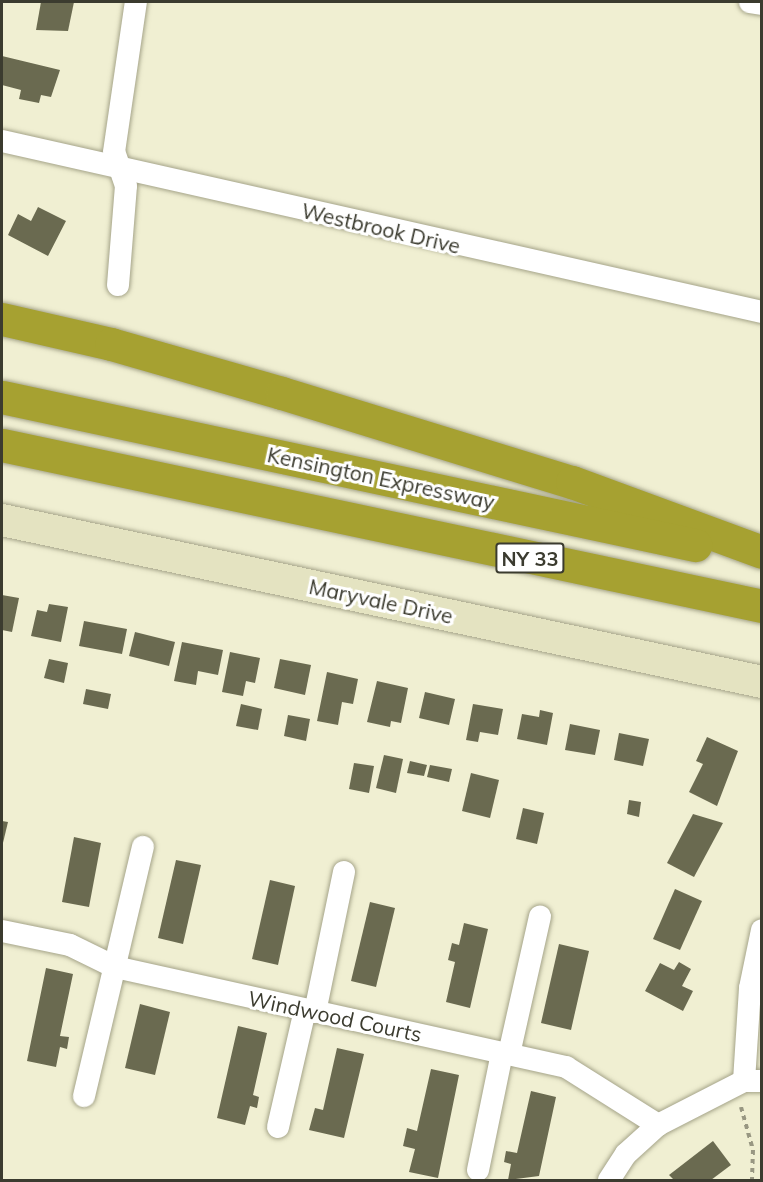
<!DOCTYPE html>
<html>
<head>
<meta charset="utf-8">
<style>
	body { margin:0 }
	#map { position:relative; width:763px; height:1182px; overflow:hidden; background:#f0efd2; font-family:Mulish,sans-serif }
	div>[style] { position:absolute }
	.building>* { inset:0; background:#6a6a50 }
	.path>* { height:4px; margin-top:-2px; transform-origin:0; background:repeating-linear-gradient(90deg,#989782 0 4.5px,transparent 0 9px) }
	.roads { filter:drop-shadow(0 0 2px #a5a489) drop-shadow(0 0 2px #a5a489) }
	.street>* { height:22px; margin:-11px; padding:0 11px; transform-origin:11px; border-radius:11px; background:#fff }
	.secondary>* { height:32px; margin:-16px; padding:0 16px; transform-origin:16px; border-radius:16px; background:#e4e3c1 }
	.highway>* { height:33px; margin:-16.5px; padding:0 16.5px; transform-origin:16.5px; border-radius:16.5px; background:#a6a131 }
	span { translate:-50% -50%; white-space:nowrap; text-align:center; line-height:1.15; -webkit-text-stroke:6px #fff; paint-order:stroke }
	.shield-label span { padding:2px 4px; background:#fff; border:2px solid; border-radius:4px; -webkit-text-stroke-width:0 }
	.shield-label { font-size:20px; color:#3b3b2f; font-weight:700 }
	.street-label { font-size:21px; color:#3b3b2f }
	.frame { position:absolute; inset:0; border:3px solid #3b3b2f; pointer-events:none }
</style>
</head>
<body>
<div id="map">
	<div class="building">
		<i style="clip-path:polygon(41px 2px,74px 2px,68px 31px,36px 30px)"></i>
		<i style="clip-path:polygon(2px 56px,60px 70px,51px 97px,41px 95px,39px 103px,19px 99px,21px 90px,2px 85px)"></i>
		<i style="clip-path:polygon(38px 207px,66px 221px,48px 256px,8px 235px,18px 214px,31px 221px)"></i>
		<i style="clip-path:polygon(2px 595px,19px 598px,12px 632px,2px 630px)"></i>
		<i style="clip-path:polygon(49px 604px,68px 607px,61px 642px,31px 636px,37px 610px,47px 612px)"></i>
		<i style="clip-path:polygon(84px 621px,127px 629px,122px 654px,79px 646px)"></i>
		<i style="clip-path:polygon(135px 632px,175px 642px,169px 666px,129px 656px)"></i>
		<i style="clip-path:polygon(182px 642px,223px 650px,218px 675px,198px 671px,196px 685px,174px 681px)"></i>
		<i style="clip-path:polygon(230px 652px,260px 658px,255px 683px,246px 681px,243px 696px,222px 692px)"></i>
		<i style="clip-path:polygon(49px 659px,68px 663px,64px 683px,44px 678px)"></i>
		<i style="clip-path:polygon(280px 659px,311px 665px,305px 695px,274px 688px)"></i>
		<i style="clip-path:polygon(327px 672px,358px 679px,353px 704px,342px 702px,338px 725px,317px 721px)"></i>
		<i style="clip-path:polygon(377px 681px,408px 688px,401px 723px,391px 721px,390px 727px,367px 722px)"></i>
		<i style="clip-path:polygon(86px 689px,111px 694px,108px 709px,83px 704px)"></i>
		<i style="clip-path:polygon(425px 692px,455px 699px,449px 725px,419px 718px)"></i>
		<i style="clip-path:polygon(241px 704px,262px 709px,258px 730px,236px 726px)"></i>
		<i style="clip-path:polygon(473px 704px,503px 709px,498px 735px,480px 732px,478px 742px,466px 740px)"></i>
		<i style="clip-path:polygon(540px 710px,553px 713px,547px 745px,517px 739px,522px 714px,539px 717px)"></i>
		<i style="clip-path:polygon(288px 715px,310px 719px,306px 741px,284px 736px)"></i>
		<i style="clip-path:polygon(570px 724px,600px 730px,595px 755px,565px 750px)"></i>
		<i style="clip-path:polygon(619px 733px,649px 739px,643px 766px,614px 760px)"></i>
		<i style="clip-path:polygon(707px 737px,738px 751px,717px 806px,689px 792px,703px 764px,696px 761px)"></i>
		<i style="clip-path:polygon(384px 755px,403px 759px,396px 793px,376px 788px)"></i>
		<i style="clip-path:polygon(410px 761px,427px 765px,424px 776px,407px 773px)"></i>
		<i style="clip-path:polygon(354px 763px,374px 766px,369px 793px,349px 789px)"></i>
		<i style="clip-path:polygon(430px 765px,452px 769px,449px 782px,427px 777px)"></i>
		<i style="clip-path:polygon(471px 773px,499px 780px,490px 818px,462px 811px)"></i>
		<i style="clip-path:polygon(629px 800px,641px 802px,639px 817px,627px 814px)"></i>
		<i style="clip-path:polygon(523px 808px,544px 813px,537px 844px,516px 839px)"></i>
		<i style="clip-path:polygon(693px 814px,723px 823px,694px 877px,667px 863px)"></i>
		<i style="clip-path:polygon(2px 821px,8px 822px,2px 847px)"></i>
		<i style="clip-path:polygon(74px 837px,101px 843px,89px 907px,62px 902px)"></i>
		<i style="clip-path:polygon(176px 860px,201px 865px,183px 944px,158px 938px)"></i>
		<i style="clip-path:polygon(270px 880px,295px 886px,278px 965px,252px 959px)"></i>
		<i style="clip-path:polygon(675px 889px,702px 901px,680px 950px,653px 939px)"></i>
		<i style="clip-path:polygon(370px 902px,395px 908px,376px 987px,351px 981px)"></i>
		<i style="clip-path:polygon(464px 923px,488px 929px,470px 1008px,446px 1002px,455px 962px,448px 960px,452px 943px,459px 945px)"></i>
		<i style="clip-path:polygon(559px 944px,589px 951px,571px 1030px,541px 1023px)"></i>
		<i style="clip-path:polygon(679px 962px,691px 969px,682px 986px,693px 991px,683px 1011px,645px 991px,660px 963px,674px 970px)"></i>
		<i style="clip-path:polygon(46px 968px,73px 974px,60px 1036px,69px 1037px,67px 1049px,60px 1047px,56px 1067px,27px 1061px)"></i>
		<i style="clip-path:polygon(140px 1004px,170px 1012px,155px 1075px,125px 1068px)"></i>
		<i style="clip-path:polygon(238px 1026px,267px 1033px,253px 1095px,259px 1097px,257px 1108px,250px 1106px,245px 1125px,217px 1118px)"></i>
		<i style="clip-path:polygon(337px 1048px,364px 1054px,344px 1138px,309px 1130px,315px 1108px,323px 1110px)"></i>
		<i style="clip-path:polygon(431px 1069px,459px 1075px,438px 1178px,409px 1172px,415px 1149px,403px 1146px,407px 1128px,417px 1131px)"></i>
		<i style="clip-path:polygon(531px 1091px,556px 1097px,539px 1176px,508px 1180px,511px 1164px,504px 1162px,506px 1151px,517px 1153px)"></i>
		<i style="clip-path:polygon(713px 1141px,731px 1165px,711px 1180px,674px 1180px,669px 1175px)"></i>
	</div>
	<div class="path">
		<i style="left:741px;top:1107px;width:45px;rotate:74.4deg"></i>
		<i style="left:753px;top:1150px;width:30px;rotate:92deg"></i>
	</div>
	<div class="roads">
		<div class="street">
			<i style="left:750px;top:2px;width:12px;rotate:9deg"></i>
			<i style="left:2px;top:141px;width:779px;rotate:12.68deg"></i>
			<i style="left:118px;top:285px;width:99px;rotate:-85.4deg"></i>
			<i style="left:126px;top:186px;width:36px;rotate:-109deg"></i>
			<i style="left:114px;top:152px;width:152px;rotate:-81.7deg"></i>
			<i style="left:2px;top:931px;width:69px;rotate:11.6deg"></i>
			<i style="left:70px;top:945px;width:50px;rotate:26.1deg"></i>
			<i style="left:115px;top:967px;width:462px;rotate:12.5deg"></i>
			<i style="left:566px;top:1067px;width:109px;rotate:32.2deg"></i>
			<i style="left:315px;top:1012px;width:143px;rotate:-78.3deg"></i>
			<i style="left:509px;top:1054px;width:141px;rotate:-77.3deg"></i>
			<i style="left:744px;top:1081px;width:93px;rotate:-86.3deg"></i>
			<i style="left:750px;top:988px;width:59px;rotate:-78.3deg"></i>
			<i style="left:84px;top:1096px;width:256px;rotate:-76.7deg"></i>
			<i style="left:278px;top:1127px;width:120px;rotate:-77deg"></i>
			<i style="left:478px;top:1170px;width:119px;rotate:-78.4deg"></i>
			<i style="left:609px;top:1180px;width:31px;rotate:-57deg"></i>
			<i style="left:626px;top:1154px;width:43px;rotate:-42.2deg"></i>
			<i style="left:658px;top:1125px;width:97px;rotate:-27.1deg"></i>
			<i style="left:744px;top:1081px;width:18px"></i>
		</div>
		<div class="secondary">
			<i style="left:2px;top:520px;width:777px;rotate:12.03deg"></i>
		</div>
		<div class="highway">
			<i style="left:2px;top:319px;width:112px;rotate:12.9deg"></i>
			<i style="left:111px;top:344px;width:178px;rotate:16deg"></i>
			<i style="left:282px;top:393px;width:303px;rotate:17.1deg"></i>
			<i style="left:572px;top:482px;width:202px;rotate:20.2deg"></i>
			<i style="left:2px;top:397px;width:709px;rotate:12.06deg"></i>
			<i style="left:2px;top:445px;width:777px;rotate:11.96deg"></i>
		</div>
	</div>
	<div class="shield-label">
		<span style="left:530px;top:558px">NY 33</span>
	</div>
	<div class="street-label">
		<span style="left:381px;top:228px;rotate:13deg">Westbrook Drive</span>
		<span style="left:381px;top:478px;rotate:12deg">Kensington Expressway</span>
		<span style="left:381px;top:601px;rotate:12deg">Maryvale Drive</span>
		<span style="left:335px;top:1016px;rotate:12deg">Windwood Courts</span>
	</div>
	<div class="frame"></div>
</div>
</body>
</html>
